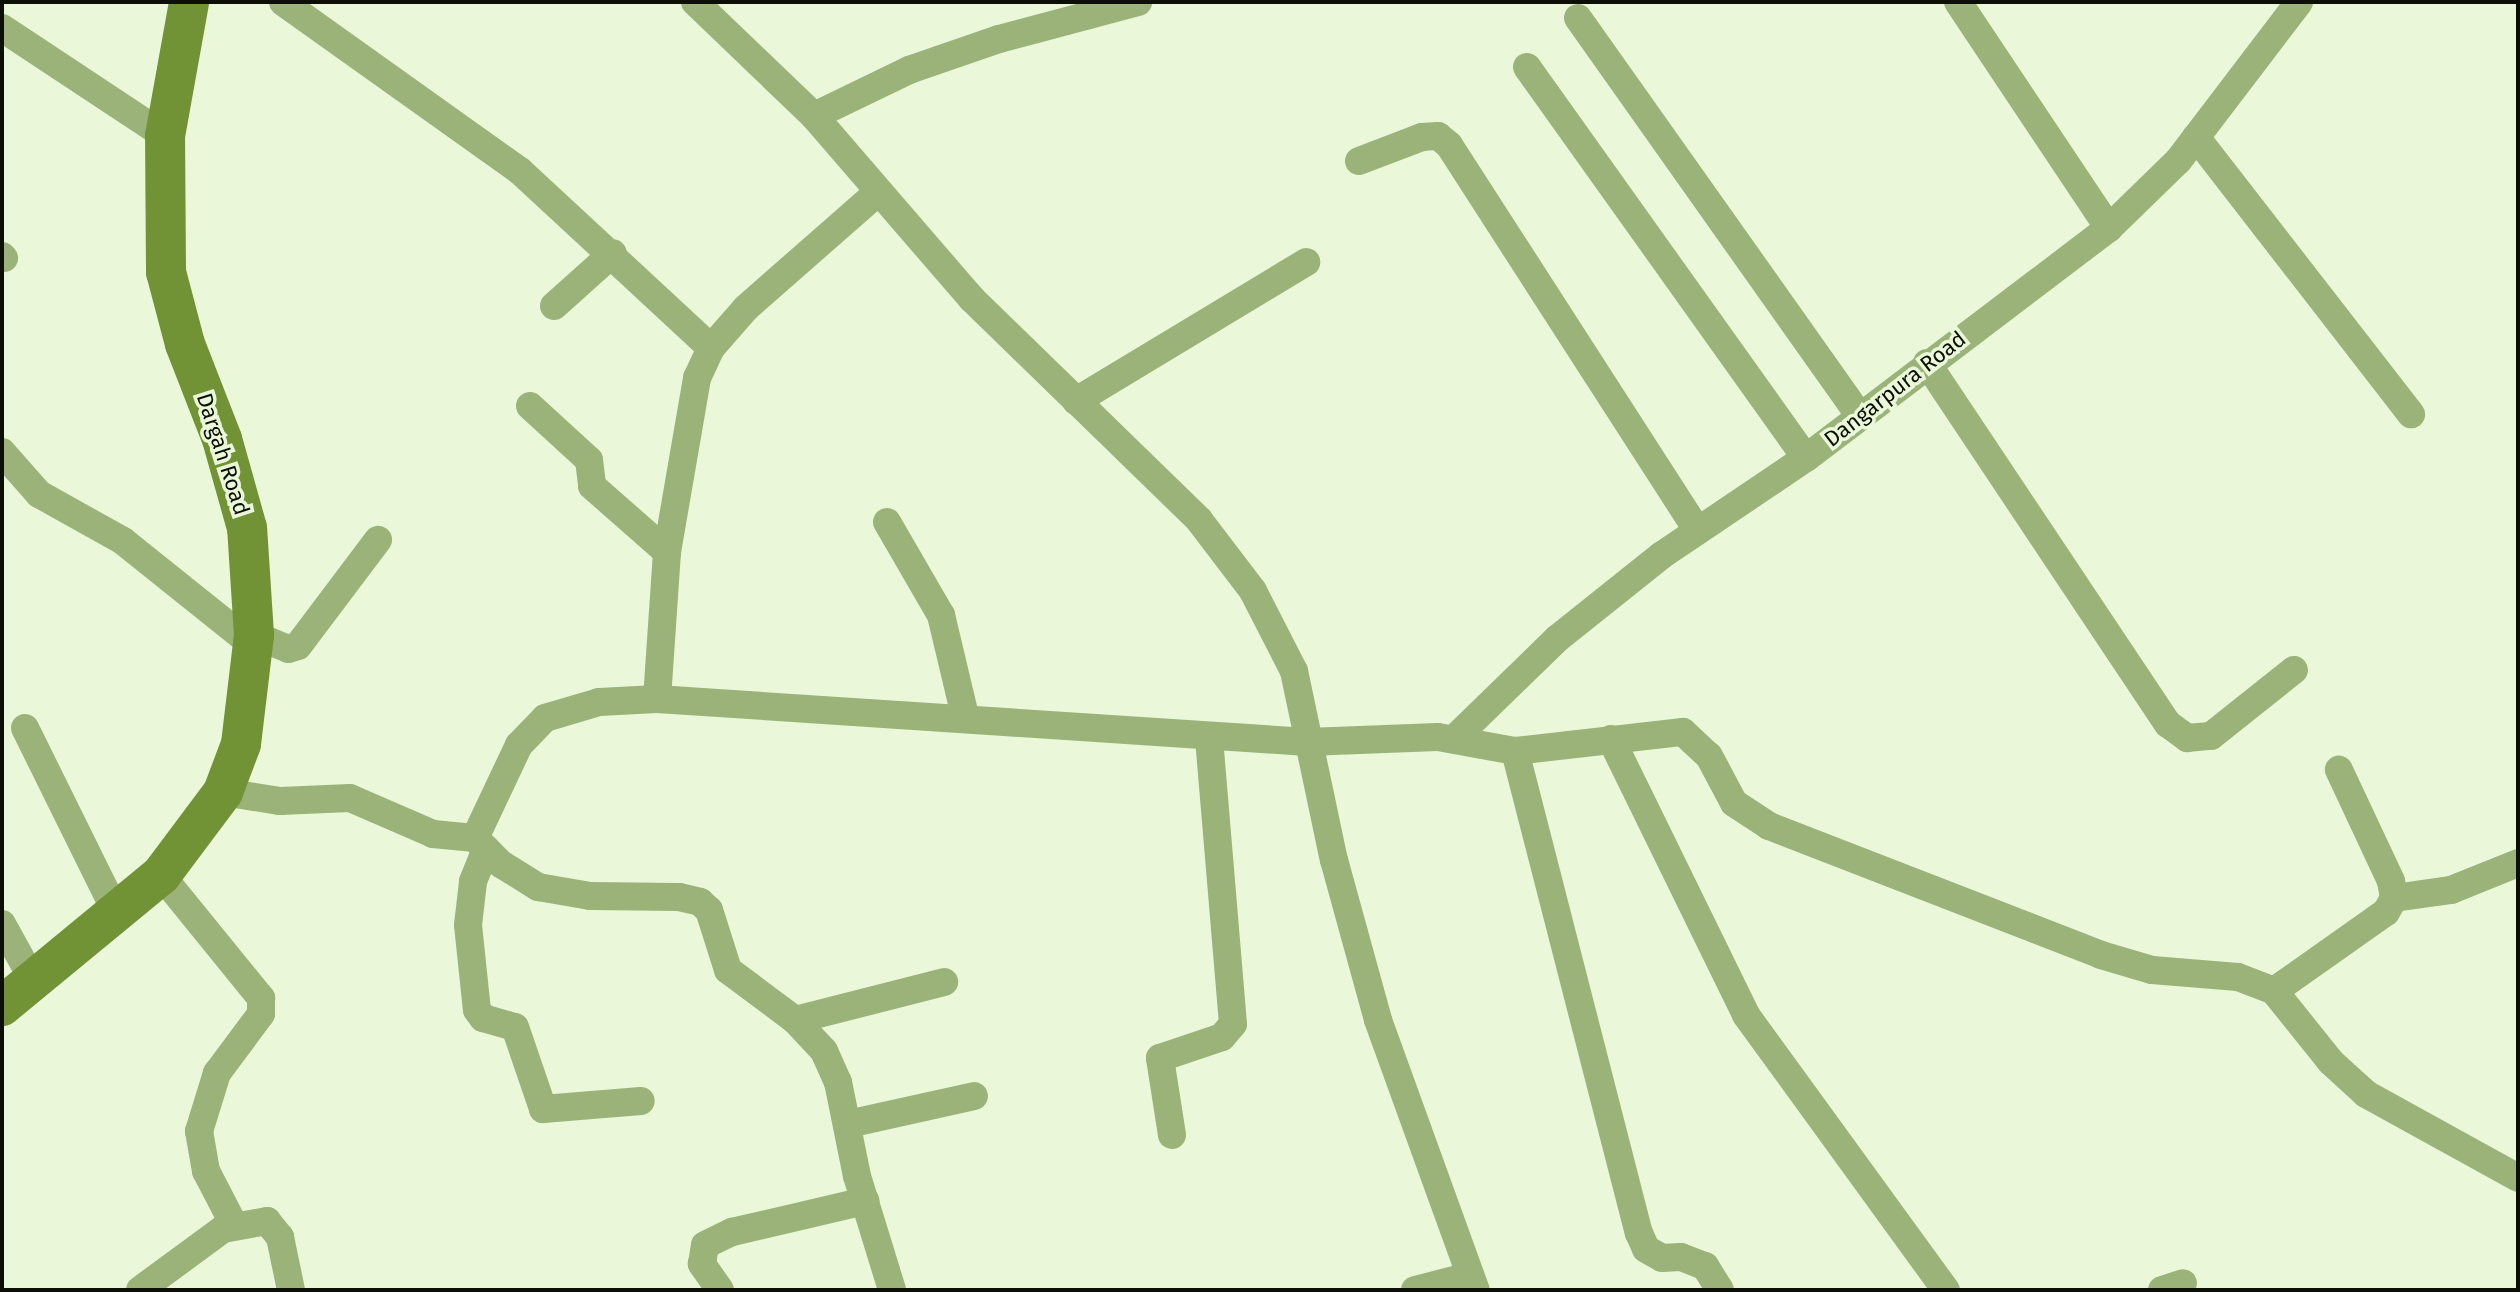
<!DOCTYPE html>
<html>
<head>
<meta charset="utf-8">
<style>
	body { margin:0 }
	#map { position:relative; width:2520px; height:1292px; overflow:hidden; background:#eaf8d9; font-family:"Fira Sans",sans-serif }
	div>[style] { position:absolute }
	.street>* { height:28px; margin:-14px; padding:0 14px; transform-origin:14px; border-radius:14px; background:#9bb279 }
	.secondary>* { height:40px; margin:-20px; padding:0 20px; transform-origin:20px; border-radius:20px; background:#719235 }
	span { translate:-50% -50%; white-space:nowrap; text-align:center; line-height:1.15; -webkit-text-stroke:7px #eaf8d9; paint-order:stroke }
	.street-label { font-size:22px; color:#0b0f05 }
	.frame { position:absolute; inset:0; border:4px solid #0b0f05; pointer-events:none }
</style>
</head>
<body>
<div id="map">
	<div class="street">
		<i style="left:283px;top:2px;width:291px;rotate:35.5deg"></i>
		<i style="left:520px;top:171px;width:260px;rotate:42.8deg"></i>
		<i style="left:695px;top:2px;width:165px;rotate:43.8deg"></i>
		<i style="left:814px;top:116px;width:242px;rotate:49.2deg"></i>
		<i style="left:972px;top:299px;width:317px;rotate:44.2deg"></i>
		<i style="left:1199px;top:520px;width:89px;rotate:52.7deg"></i>
		<i style="left:1253px;top:591px;width:90px;rotate:62.9deg"></i>
		<i style="left:1294px;top:671px;width:193px;rotate:78.1deg"></i>
		<i style="left:1334px;top:860px;width:166px;rotate:74.6deg"></i>
		<i style="left:1378px;top:1020px;width:287px;rotate:70.1deg"></i>
		<i style="left:1958px;top:2px;width:272px;rotate:56.3deg"></i>
		<i style="left:1578px;top:18px;width:488px;rotate:54.7deg"></i>
		<i style="left:2px;top:28px;width:196px;rotate:33.5deg"></i>
		<i style="left:1527px;top:67px;width:480px;rotate:54.5deg"></i>
		<i style="left:814px;top:116px;width:106px;rotate:-25.8deg"></i>
		<i style="left:909px;top:70px;width:95px;rotate:-19deg"></i>
		<i style="left:999px;top:39px;width:144px;rotate:-14.9deg"></i>
		<i style="left:2196px;top:137px;width:351px;rotate:52.2deg"></i>
		<i style="left:1359px;top:161px;width:67px;rotate:-20.9deg"></i>
		<i style="left:1422px;top:137px;width:16px;rotate:-4deg"></i>
		<i style="left:1438px;top:136px;width:14px;rotate:39deg"></i>
		<i style="left:1449px;top:145px;width:459px;rotate:57.2deg"></i>
		<i style="left:2px;top:256px;width:3px;rotate:45deg"></i>
		<i style="left:554px;top:306px;width:79px;rotate:-41.9deg"></i>
		<i style="left:1927px;top:363px;width:434px;rotate:56.3deg"></i>
		<i style="left:2168px;top:724px;width:24px;rotate:36deg"></i>
		<i style="left:2187px;top:738px;width:24px;rotate:-5deg"></i>
		<i style="left:2211px;top:736px;width:106px;rotate:-38.5deg"></i>
		<i style="left:1076px;top:401px;width:269px;rotate:-31.1deg"></i>
		<i style="left:530px;top:406px;width:80px;rotate:42.5deg"></i>
		<i style="left:589px;top:460px;width:26px;rotate:83deg"></i>
		<i style="left:592px;top:486px;width:100px;rotate:41.3deg"></i>
		<i style="left:2px;top:452px;width:56px;rotate:48.6deg"></i>
		<i style="left:39px;top:494px;width:96px;rotate:29.2deg"></i>
		<i style="left:123px;top:541px;width:166px;rotate:38.7deg"></i>
		<i style="left:887px;top:522px;width:108px;rotate:59.9deg"></i>
		<i style="left:941px;top:615px;width:104px;rotate:76.6deg"></i>
		<i style="left:254px;top:635px;width:37px;rotate:22deg"></i>
		<i style="left:288px;top:649px;width:10px;rotate:-17deg"></i>
		<i style="left:298px;top:646px;width:133px;rotate:-53deg"></i>
		<i style="left:657px;top:699px;width:147px;rotate:-86.1deg"></i>
		<i style="left:667px;top:552px;width:177px;rotate:-80.2deg"></i>
		<i style="left:697px;top:378px;width:33px;rotate:-65deg"></i>
		<i style="left:711px;top:348px;width:53px;rotate:-48.8deg"></i>
		<i style="left:746px;top:308px;width:174px;rotate:-41.3deg"></i>
		<i style="left:25px;top:728px;width:208px;rotate:63.7deg"></i>
		<i style="left:1454px;top:739px;width:145px;rotate:-44.2deg"></i>
		<i style="left:1558px;top:638px;width:133px;rotate:-38.6deg"></i>
		<i style="left:1662px;top:555px;width:174px;rotate:-34deg"></i>
		<i style="left:1806px;top:458px;width:380px;rotate:-37.2deg"></i>
		<i style="left:2109px;top:228px;width:96px;rotate:-44.2deg"></i>
		<i style="left:2178px;top:161px;width:200px;rotate:-52.7deg"></i>
		<i style="left:1611px;top:739px;width:307px;rotate:63.9deg"></i>
		<i style="left:1746px;top:1015px;width:340px;rotate:54deg"></i>
		<i style="left:1515px;top:751px;width:498px;rotate:75.6deg"></i>
		<i style="left:1639px;top:1233px;width:17px;rotate:66deg"></i>
		<i style="left:1646px;top:1249px;width:18px;rotate:29deg"></i>
		<i style="left:1662px;top:1258px;width:19px;rotate:-3deg"></i>
		<i style="left:1681px;top:1257px;width:26px;rotate:21deg"></i>
		<i style="left:1705px;top:1266px;width:28px;rotate:58deg"></i>
		<i style="left:223px;top:792px;width:58px;rotate:9deg"></i>
		<i style="left:280px;top:801px;width:70px;rotate:-2.5deg"></i>
		<i style="left:350px;top:798px;width:90px;rotate:23.4deg"></i>
		<i style="left:433px;top:834px;width:42px;rotate:5.4deg"></i>
		<i style="left:475px;top:838px;width:103px;rotate:-64.7deg"></i>
		<i style="left:519px;top:745px;width:37px;rotate:-46deg"></i>
		<i style="left:545px;top:718px;width:56px;rotate:-16.5deg"></i>
		<i style="left:599px;top:702px;width:58px;rotate:-3deg"></i>
		<i style="left:657px;top:699px;width:651px;rotate:3.78deg"></i>
		<i style="left:1307px;top:742px;width:131px;rotate:-2.2deg"></i>
		<i style="left:1438px;top:737px;width:78px;rotate:10.3deg"></i>
		<i style="left:1515px;top:751px;width:169px;rotate:-6.5deg"></i>
		<i style="left:1683px;top:732px;width:35px;rotate:43deg"></i>
		<i style="left:1709px;top:756px;width:53px;rotate:62deg"></i>
		<i style="left:1734px;top:803px;width:42px;rotate:33.3deg"></i>
		<i style="left:1769px;top:826px;width:356px;rotate:21.2deg"></i>
		<i style="left:2101px;top:955px;width:53px;rotate:16.4deg"></i>
		<i style="left:2152px;top:970px;width:86px;rotate:4.7deg"></i>
		<i style="left:2238px;top:977px;width:39px;rotate:21deg"></i>
		<i style="left:2274px;top:991px;width:91px;rotate:51.2deg"></i>
		<i style="left:2331px;top:1062px;width:47px;rotate:42.4deg"></i>
		<i style="left:2366px;top:1094px;width:174px;rotate:28.9deg"></i>
		<i style="left:475px;top:838px;width:37px;rotate:45deg"></i>
		<i style="left:501px;top:864px;width:44px;rotate:31.9deg"></i>
		<i style="left:538px;top:887px;width:53px;rotate:9.8deg"></i>
		<i style="left:590px;top:896px;width:89px;rotate:0.6deg"></i>
		<i style="left:679px;top:897px;width:22px;rotate:13deg"></i>
		<i style="left:700px;top:902px;width:12px;rotate:42deg"></i>
		<i style="left:709px;top:910px;width:63px;rotate:72.4deg"></i>
		<i style="left:728px;top:970px;width:84px;rotate:36.7deg"></i>
		<i style="left:795px;top:1020px;width:42px;rotate:46.9deg"></i>
		<i style="left:824px;top:1051px;width:34px;rotate:66deg"></i>
		<i style="left:838px;top:1082px;width:96px;rotate:78.6deg"></i>
		<i style="left:857px;top:1176px;width:119px;rotate:72.9deg"></i>
		<i style="left:486px;top:849px;width:35px;rotate:112deg"></i>
		<i style="left:473px;top:882px;width:43px;rotate:96.6deg"></i>
		<i style="left:468px;top:925px;width:85px;rotate:84deg"></i>
		<i style="left:477px;top:1010px;width:10px;rotate:53deg"></i>
		<i style="left:483px;top:1018px;width:33px;rotate:16deg"></i>
		<i style="left:515px;top:1027px;width:87px;rotate:71.1deg"></i>
		<i style="left:543px;top:1109px;width:98px;rotate:-4.7deg"></i>
		<i style="left:161px;top:875px;width:159px;rotate:50.9deg"></i>
		<i style="left:261px;top:998px;width:16px;rotate:90deg"></i>
		<i style="left:261px;top:1014px;width:74px;rotate:126.7deg"></i>
		<i style="left:217px;top:1073px;width:61px;rotate:107.2deg"></i>
		<i style="left:199px;top:1131px;width:41px;rotate:80.1deg"></i>
		<i style="left:206px;top:1171px;width:61px;rotate:62.6deg"></i>
		<i style="left:2394px;top:898px;width:58px;rotate:-8deg"></i>
		<i style="left:2451px;top:890px;width:72px;rotate:-21.9deg"></i>
		<i style="left:2px;top:924px;width:66px;rotate:61.1deg"></i>
		<i style="left:2274px;top:991px;width:137px;rotate:-35.2deg"></i>
		<i style="left:2386px;top:912px;width:16px;rotate:-60deg"></i>
		<i style="left:2394px;top:898px;width:17px;rotate:-100deg"></i>
		<i style="left:2391px;top:881px;width:123px;rotate:-115.1deg"></i>
		<i style="left:795px;top:1020px;width:154px;rotate:-14.3deg"></i>
		<i style="left:848px;top:1124px;width:129px;rotate:-12.5deg"></i>
		<i style="left:1172px;top:1135px;width:78px;rotate:-98.9deg"></i>
		<i style="left:1160px;top:1058px;width:65px;rotate:-18.7deg"></i>
		<i style="left:1222px;top:1037px;width:17px;rotate:-50deg"></i>
		<i style="left:1233px;top:1024px;width:289px;rotate:-94.8deg"></i>
		<i style="left:140px;top:1290px;width:103px;rotate:-36.3deg"></i>
		<i style="left:223px;top:1229px;width:45px;rotate:-10.3deg"></i>
		<i style="left:267px;top:1221px;width:21px;rotate:51deg"></i>
		<i style="left:280px;top:1237px;width:54px;rotate:78.3deg"></i>
		<i style="left:720px;top:1290px;width:32px;rotate:-125deg"></i>
		<i style="left:702px;top:1264px;width:19px;rotate:-81deg"></i>
		<i style="left:705px;top:1245px;width:30px;rotate:-26deg"></i>
		<i style="left:732px;top:1232px;width:137px;rotate:-13.1deg"></i>
		<i style="left:1415px;top:1290px;width:57px;rotate:-14.3deg"></i>
		<i style="left:2162px;top:1290px;width:22px;rotate:-18deg"></i>
	</div>
	<div class="secondary">
		<i style="left:2px;top:1006px;width:206px;rotate:-39.5deg"></i>
		<i style="left:161px;top:875px;width:104px;rotate:-53.2deg"></i>
		<i style="left:223px;top:792px;width:51px;rotate:-69.4deg"></i>
		<i style="left:241px;top:744px;width:110px;rotate:-83.2deg"></i>
		<i style="left:254px;top:635px;width:107px;rotate:-93.7deg"></i>
		<i style="left:247px;top:528px;width:92px;rotate:-105.7deg"></i>
		<i style="left:222px;top:439px;width:102px;rotate:-111.3deg"></i>
		<i style="left:185px;top:344px;width:74px;rotate:-104.8deg"></i>
		<i style="left:166px;top:272px;width:136px;rotate:-90.4deg"></i>
		<i style="left:165px;top:136px;width:136px;rotate:-79.8deg"></i>
	</div>
	<div class="street-label">
		<span style="left:1895px;top:389px;rotate:-38deg">Dangarpura Road</span>
		<span style="left:223px;top:454px;rotate:72deg">Dargah Road</span>
	</div>
	<div class="frame"></div>
</div>
</body>
</html>
